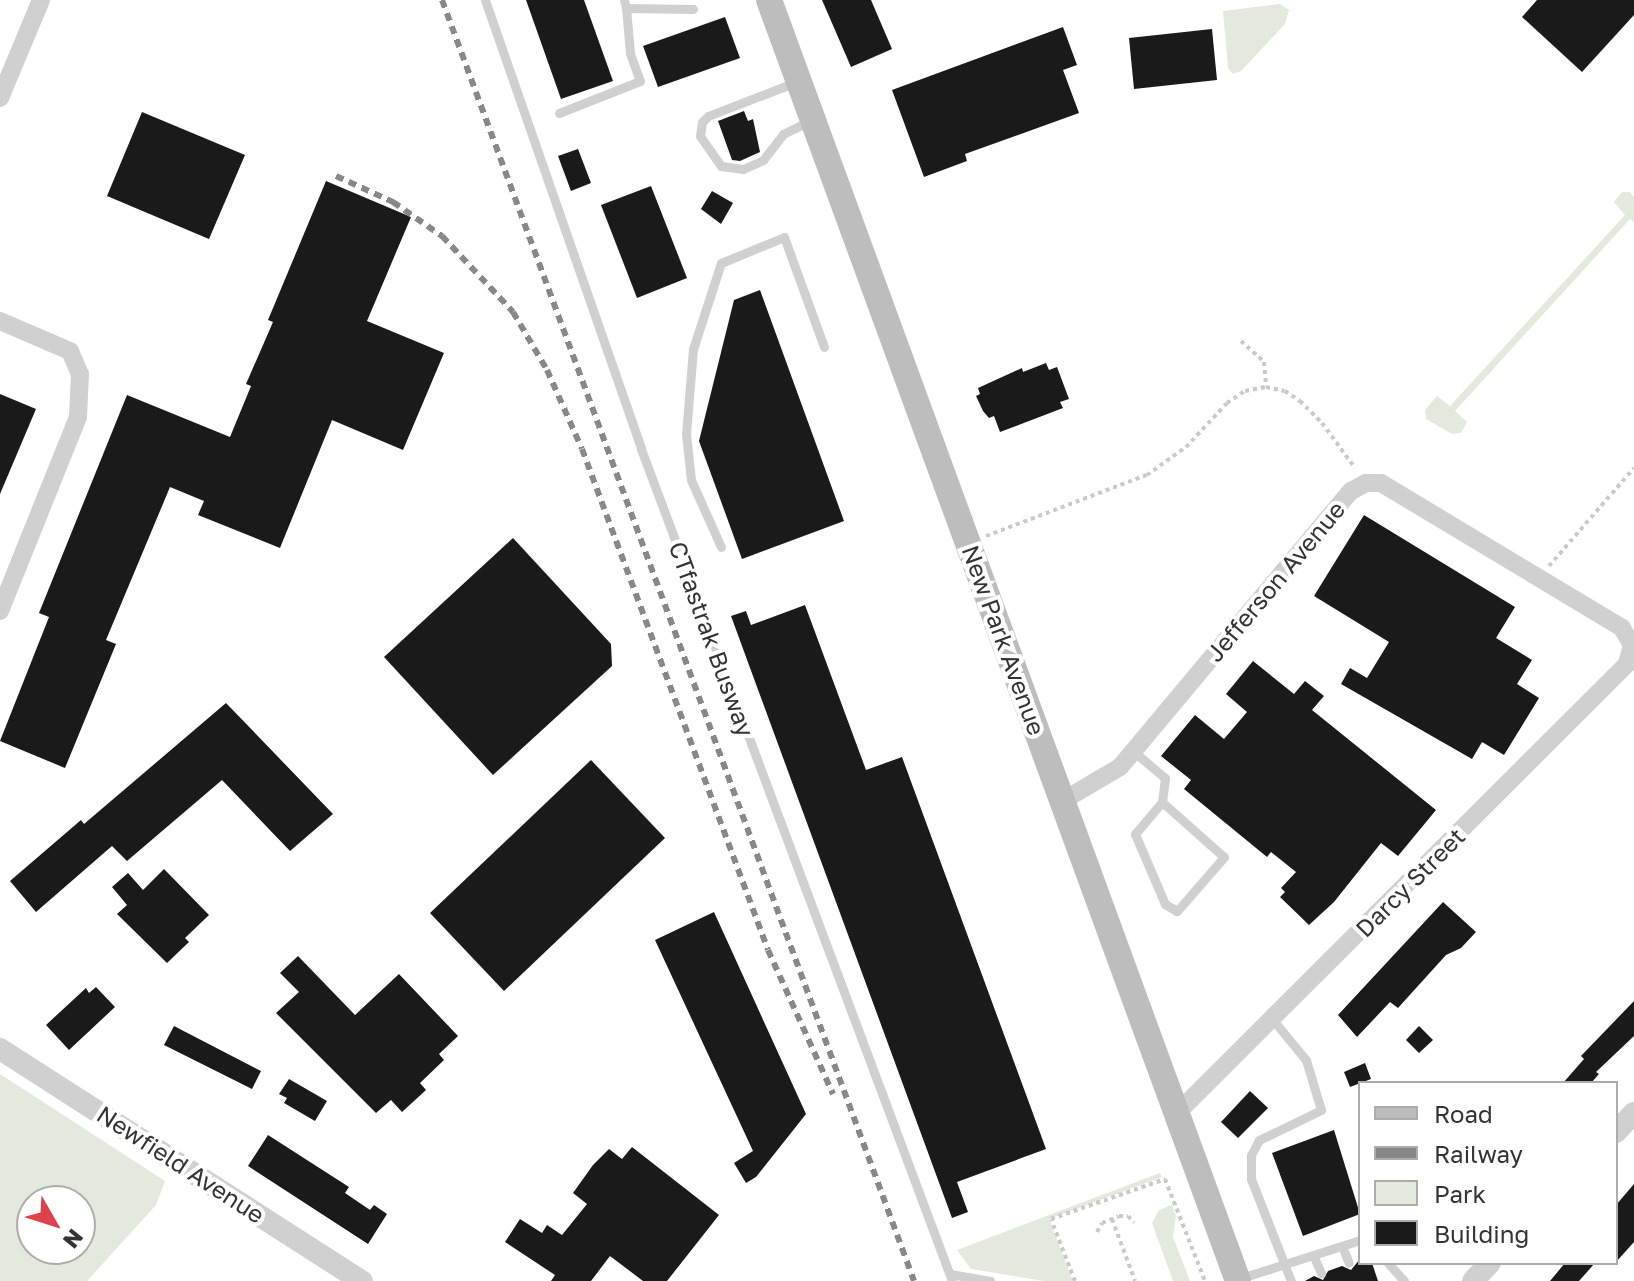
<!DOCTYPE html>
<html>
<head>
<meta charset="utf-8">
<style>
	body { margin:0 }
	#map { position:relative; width:1634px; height:1281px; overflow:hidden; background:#fff; font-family:"Golos Text",sans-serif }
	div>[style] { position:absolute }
	.green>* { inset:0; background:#e3e9dc }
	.building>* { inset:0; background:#1a1a1a }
	.path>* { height:4px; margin-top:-2px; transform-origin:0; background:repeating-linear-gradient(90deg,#cacaca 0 4px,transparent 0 8px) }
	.service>* { height:9px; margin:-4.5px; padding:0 4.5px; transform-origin:4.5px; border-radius:4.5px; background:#d0d0d0 }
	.minor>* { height:18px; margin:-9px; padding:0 9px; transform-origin:9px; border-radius:9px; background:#d0d0d0 }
	.tertiary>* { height:22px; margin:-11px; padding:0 11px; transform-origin:11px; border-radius:11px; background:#d0d0d0 }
	.secondary>* { height:26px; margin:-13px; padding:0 13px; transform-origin:13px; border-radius:13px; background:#bdbdbd }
	.rail>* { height:6px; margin-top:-3px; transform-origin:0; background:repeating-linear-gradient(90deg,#888 0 8px,transparent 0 14px) }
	span { translate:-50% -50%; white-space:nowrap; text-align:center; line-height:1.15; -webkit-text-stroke:8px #fff; paint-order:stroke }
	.street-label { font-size:24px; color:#333 }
	.legend { position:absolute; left:1358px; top:1081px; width:260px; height:184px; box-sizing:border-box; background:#fff; border:2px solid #adadad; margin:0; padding:10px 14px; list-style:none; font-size:24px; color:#333 }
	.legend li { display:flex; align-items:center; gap:16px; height:40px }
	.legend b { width:40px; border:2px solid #adadad }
	.north { position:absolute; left:16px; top:1185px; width:80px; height:80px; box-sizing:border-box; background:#fff; border:2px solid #adadad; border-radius:50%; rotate:129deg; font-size:22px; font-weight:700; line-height:32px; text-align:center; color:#333 }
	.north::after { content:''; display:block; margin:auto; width:28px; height:36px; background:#de404c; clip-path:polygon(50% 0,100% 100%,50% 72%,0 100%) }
</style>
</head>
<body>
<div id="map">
	<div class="green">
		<i style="clip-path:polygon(1280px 4px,1289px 10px,1285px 24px,1241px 71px,1233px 74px,1228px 68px,1223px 11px)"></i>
		<i style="clip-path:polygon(1622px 192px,1630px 192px,1634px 197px,1634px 222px,1630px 219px,1455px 411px,1467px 422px,1461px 433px,1452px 434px,1426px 419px,1425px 410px,1437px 396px,1450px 406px,1625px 215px,1614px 202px)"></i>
		<i style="clip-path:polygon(evenodd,0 1074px,165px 1181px,156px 1205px,87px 1281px,0 1281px,0 1074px,32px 1201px,80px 1201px,80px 1249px,32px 1249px,32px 1201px)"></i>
		<i style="clip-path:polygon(1160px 1173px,1162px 1177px,1049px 1219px,1073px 1281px,1044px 1281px,971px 1269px,957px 1250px)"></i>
		<i style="clip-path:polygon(1172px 1205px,1176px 1216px,1173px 1237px,1190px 1281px,1173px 1281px,1152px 1223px,1159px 1210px)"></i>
	</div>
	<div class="building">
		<i style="clip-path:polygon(526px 0,584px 0,613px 81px,561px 99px)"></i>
		<i style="clip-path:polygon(822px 0,871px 0,892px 49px,851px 67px)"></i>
		<i style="clip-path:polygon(1537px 0,1634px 0,1634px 15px,1582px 72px,1522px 17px)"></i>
		<i style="clip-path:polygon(725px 17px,740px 58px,658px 87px,643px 46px)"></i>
		<i style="clip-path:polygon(1063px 27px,1077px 65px,1063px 70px,1079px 113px,965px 154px,967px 161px,924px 177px,892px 90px)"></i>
		<i style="clip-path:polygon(1212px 29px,1217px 80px,1134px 89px,1129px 38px)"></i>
		<i style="clip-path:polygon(744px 111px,748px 121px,753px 119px,760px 152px,740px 161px,732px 160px,718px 121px)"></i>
		<i style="clip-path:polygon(142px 112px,245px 155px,209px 239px,107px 196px)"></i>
		<i style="clip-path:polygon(578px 149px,591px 183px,571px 191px,558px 156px)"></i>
		<i style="clip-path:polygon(326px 181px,411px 217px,367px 321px,444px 353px,403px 450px,332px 420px,280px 548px,198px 515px,204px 501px,170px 487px,106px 640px,116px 644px,65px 768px,0 741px,49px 617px,39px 613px,127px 395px,230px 437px,251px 386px,246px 384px,273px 322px,268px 320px)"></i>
		<i style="clip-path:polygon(651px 186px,687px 278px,637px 298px,601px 205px)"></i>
		<i style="clip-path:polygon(712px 191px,733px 203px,721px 224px,701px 209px)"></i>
		<i style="clip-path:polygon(760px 290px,844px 521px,742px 559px,699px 441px,734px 300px)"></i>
		<i style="clip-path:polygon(1046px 363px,1049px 370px,1057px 367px,1069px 399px,1060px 402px,1063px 408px,1000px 432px,994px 416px,989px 418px,983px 411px,976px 396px,980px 394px,978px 388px,1022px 368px,1023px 372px)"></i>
		<i style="clip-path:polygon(0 394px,36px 409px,0 494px)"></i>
		<i style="clip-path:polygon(1364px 515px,1515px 607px,1496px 638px,1532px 660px,1517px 684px,1539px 698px,1504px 755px,1482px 742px,1472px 759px,1341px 684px,1350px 668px,1367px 678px,1389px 642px,1314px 596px)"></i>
		<i style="clip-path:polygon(513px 538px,611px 644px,612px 666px,493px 775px,384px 657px)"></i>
		<i style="clip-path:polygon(805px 605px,866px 770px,902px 757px,1046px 1149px,957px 1182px,968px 1212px,952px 1218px,731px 616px,746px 611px,751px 625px)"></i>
		<i style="clip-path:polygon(1253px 661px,1294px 694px,1305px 681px,1324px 696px,1312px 710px,1436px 810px,1398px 856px,1381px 843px,1334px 902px,1309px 925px,1280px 897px,1285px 892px,1281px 888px,1296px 872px,1271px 852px,1267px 857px,1184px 789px,1191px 780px,1161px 756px,1195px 715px,1224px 739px,1247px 712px,1226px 694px)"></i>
		<i style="clip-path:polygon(226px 703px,333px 814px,290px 851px,222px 780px,127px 861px,112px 846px,36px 912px,10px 881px,81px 820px,84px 824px)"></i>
		<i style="clip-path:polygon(591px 760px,665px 838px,504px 991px,430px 913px)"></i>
		<i style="clip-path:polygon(164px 869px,209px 915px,185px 938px,189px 942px,167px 963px,117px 914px,127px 905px,112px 887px,128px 873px,143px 890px)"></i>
		<i style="clip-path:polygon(1443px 902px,1476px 932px,1461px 948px,1446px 955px,1398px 1008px,1390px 1002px,1357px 1037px,1338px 1015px)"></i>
		<i style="clip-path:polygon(714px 912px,806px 1114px,756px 1177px,746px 1183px,734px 1163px,753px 1151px,655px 940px)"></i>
		<i style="clip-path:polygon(298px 956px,355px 1015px,399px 974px,458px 1036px,439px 1054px,444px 1060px,420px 1083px,426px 1090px,402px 1112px,391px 1100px,376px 1113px,276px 1013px,299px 992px,280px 973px)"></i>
		<i style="clip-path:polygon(96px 987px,115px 1007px,69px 1050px,46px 1025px,86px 988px,89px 993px)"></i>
		<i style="clip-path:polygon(1634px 1001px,1634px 1036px,1596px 1072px,1599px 1074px,1591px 1083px,1563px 1083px,1584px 1059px,1581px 1056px)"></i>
		<i style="clip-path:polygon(174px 1026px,261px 1071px,252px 1089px,164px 1045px)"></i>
		<i style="clip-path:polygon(1419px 1026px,1433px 1040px,1419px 1053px,1406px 1040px)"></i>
		<i style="clip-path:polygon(1365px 1063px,1371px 1079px,1350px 1087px,1344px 1072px)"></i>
		<i style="clip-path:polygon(289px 1079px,327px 1101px,315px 1121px,284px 1103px,287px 1098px,279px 1094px)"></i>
		<i style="clip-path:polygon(1250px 1091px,1268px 1108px,1238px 1138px,1221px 1122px)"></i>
		<i style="clip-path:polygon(1334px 1130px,1360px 1214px,1303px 1236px,1272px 1153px)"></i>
		<i style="clip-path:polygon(268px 1135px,349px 1187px,345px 1193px,370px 1210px,374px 1205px,387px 1214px,368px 1244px,248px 1166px)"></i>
		<i style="clip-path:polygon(632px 1147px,719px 1215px,667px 1281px,643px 1281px,610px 1256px,591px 1281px,551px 1281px,555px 1275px,505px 1242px,520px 1219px,542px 1233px,547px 1225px,562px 1235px,587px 1204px,573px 1193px,593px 1165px,609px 1149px,622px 1159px)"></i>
		<i style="clip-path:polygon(1634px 1184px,1634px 1242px,1616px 1262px,1616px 1205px)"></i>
		<i style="clip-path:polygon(1360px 1259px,1360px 1263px,1372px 1263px,1378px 1281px,1305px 1281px,1314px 1276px,1323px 1280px,1328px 1271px,1342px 1266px,1351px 1270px)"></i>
		<i style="clip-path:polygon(1565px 1263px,1595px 1263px,1579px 1281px,1550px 1281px)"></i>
	</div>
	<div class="path">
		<i style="left:1241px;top:341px;width:31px;rotate:42deg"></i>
		<i style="left:1264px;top:362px;width:25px;rotate:85deg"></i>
		<i style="left:986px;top:536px;width:172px;rotate:-20.8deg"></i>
		<i style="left:1147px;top:475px;width:48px;rotate:-35.7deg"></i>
		<i style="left:1186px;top:447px;width:60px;rotate:-47deg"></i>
		<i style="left:1227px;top:403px;width:22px;rotate:-34deg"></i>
		<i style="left:1245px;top:391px;width:21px;rotate:-11deg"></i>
		<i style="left:1266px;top:387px;width:19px;rotate:12deg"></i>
		<i style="left:1285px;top:391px;width:18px;rotate:34deg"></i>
		<i style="left:1300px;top:401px;width:31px;rotate:45deg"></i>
		<i style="left:1322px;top:423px;width:56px;rotate:53.7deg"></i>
		<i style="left:1549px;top:566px;width:130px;rotate:-49.1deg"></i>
		<i style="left:1112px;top:1219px;width:66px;rotate:69.6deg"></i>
		<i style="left:1097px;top:1232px;width:10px;rotate:-61deg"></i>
		<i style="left:1102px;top:1223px;width:18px;rotate:-22deg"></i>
		<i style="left:1119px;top:1216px;width:9px"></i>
		<i style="left:1128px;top:1216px;width:9px;rotate:49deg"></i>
		<i style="left:1075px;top:1281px;width:66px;rotate:-111.2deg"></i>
		<i style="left:1051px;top:1219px;width:121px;rotate:-19.3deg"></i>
		<i style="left:1165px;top:1179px;width:110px;rotate:68.6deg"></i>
	</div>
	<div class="service">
		<i style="left:485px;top:0;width:475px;rotate:70.8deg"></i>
		<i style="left:641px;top:449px;width:888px;rotate:69.5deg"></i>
		<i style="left:624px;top:0;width:8px;rotate:76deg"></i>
		<i style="left:626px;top:8px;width:67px;rotate:0.9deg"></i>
		<i style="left:796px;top:82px;width:94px;rotate:158.9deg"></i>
		<i style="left:708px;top:116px;width:8px;rotate:135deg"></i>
		<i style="left:702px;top:122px;width:14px;rotate:98deg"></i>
		<i style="left:700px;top:136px;width:37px;rotate:55deg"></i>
		<i style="left:721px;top:166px;width:22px;rotate:8deg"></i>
		<i style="left:743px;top:169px;width:22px;rotate:-24deg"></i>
		<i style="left:763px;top:160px;width:33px;rotate:-52deg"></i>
		<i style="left:783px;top:134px;width:30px;rotate:-26deg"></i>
		<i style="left:559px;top:113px;width:87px;rotate:-21.6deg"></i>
		<i style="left:640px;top:81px;width:30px;rotate:-110deg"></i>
		<i style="left:630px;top:53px;width:45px;rotate:-95.1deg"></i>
		<i style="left:721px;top:547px;width:73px;rotate:-114.1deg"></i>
		<i style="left:691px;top:480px;width:46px;rotate:-96.2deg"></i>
		<i style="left:686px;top:434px;width:85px;rotate:-85.3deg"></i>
		<i style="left:693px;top:349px;width:90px;rotate:-72deg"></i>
		<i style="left:721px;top:263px;width:68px;rotate:-22.4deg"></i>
		<i style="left:784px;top:237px;width:117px;rotate:70deg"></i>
		<i style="left:1133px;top:751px;width:42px;rotate:40.2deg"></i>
		<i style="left:1165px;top:778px;width:24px;rotate:97deg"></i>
		<i style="left:1162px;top:802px;width:83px;rotate:41.6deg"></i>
		<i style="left:1224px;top:857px;width:72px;rotate:131deg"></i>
		<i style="left:1177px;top:911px;width:14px;rotate:-150deg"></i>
		<i style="left:1165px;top:904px;width:76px;rotate:-113.2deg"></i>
		<i style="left:1135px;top:834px;width:42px;rotate:-49.8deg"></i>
		<i style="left:1273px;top:1020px;width:52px;rotate:50.5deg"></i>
		<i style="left:1306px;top:1060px;width:52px;rotate:73.3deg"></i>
		<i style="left:1321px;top:1110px;width:69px;rotate:154.2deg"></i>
		<i style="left:1259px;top:1140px;width:17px;rotate:118deg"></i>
		<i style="left:1251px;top:1155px;width:24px;rotate:90deg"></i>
		<i style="left:1251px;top:1179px;width:110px;rotate:68.6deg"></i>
		<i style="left:1342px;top:1246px;width:18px;rotate:68deg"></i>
		<i style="left:1313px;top:1255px;width:20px;rotate:66deg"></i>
		<i style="left:1388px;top:1263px;width:24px;rotate:48deg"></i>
		<i style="left:950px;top:1274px;width:41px;rotate:9.9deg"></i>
		<i style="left:1241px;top:1278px;width:125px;rotate:-17.7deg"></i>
	</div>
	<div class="minor">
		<i style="left:0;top:98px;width:106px;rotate:-67.3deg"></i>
		<i style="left:0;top:321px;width:76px;rotate:23.2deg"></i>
		<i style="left:70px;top:351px;width:25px;rotate:67deg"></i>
		<i style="left:80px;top:374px;width:43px;rotate:92.7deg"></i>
		<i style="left:78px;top:417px;width:209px;rotate:111.9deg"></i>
		<i style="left:1064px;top:800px;width:65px;rotate:-30.5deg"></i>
		<i style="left:1120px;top:767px;width:360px;rotate:-50.1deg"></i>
		<i style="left:1351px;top:491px;width:17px;rotate:-28deg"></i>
		<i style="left:1366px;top:483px;width:15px"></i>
		<i style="left:1381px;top:483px;width:281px;rotate:31deg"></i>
		<i style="left:1622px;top:628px;width:20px;rotate:60deg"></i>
		<i style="left:1632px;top:645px;width:20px;rotate:105deg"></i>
		<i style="left:1627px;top:664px;width:634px;rotate:135.06deg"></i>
	</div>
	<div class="tertiary">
		<i style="left:0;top:1049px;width:430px;rotate:32.7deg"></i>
		<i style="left:1616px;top:1132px;width:26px;rotate:-47deg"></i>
		<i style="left:1473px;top:1281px;width:25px;rotate:-47deg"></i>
	</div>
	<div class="secondary">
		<i style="left:769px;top:0;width:1364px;rotate:69.89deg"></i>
	</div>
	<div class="rail">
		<i style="left:442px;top:0;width:1365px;rotate:69.77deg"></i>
		<i style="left:336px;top:176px;width:63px;rotate:24.5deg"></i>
		<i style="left:393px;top:202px;width:60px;rotate:34.8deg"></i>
		<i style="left:442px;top:236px;width:104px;rotate:46.9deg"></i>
		<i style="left:513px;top:312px;width:67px;rotate:59.6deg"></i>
		<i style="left:547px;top:370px;width:86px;rotate:66.1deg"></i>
		<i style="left:582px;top:449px;width:534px;rotate:69.63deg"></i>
		<i style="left:768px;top:950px;width:158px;rotate:65.7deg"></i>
	</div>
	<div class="street-label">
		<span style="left:1275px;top:581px;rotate:-50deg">Jefferson Avenue</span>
		<span style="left:712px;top:639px;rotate:70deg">CTfastrak Busway</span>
		<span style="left:1004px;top:640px;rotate:70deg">New Park Avenue</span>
		<span style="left:1410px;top:882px;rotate:-45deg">Darcy Street</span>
		<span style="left:181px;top:1164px;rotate:33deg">Newfield Avenue</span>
	</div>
	<ul class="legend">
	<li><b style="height:10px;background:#bdbdbd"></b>Road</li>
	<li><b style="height:10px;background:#888"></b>Railway</li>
	<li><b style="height:22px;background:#e3e9dc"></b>Park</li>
	<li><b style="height:22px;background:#1a1a1a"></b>Building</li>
	</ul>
	<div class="north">N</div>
</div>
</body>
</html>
